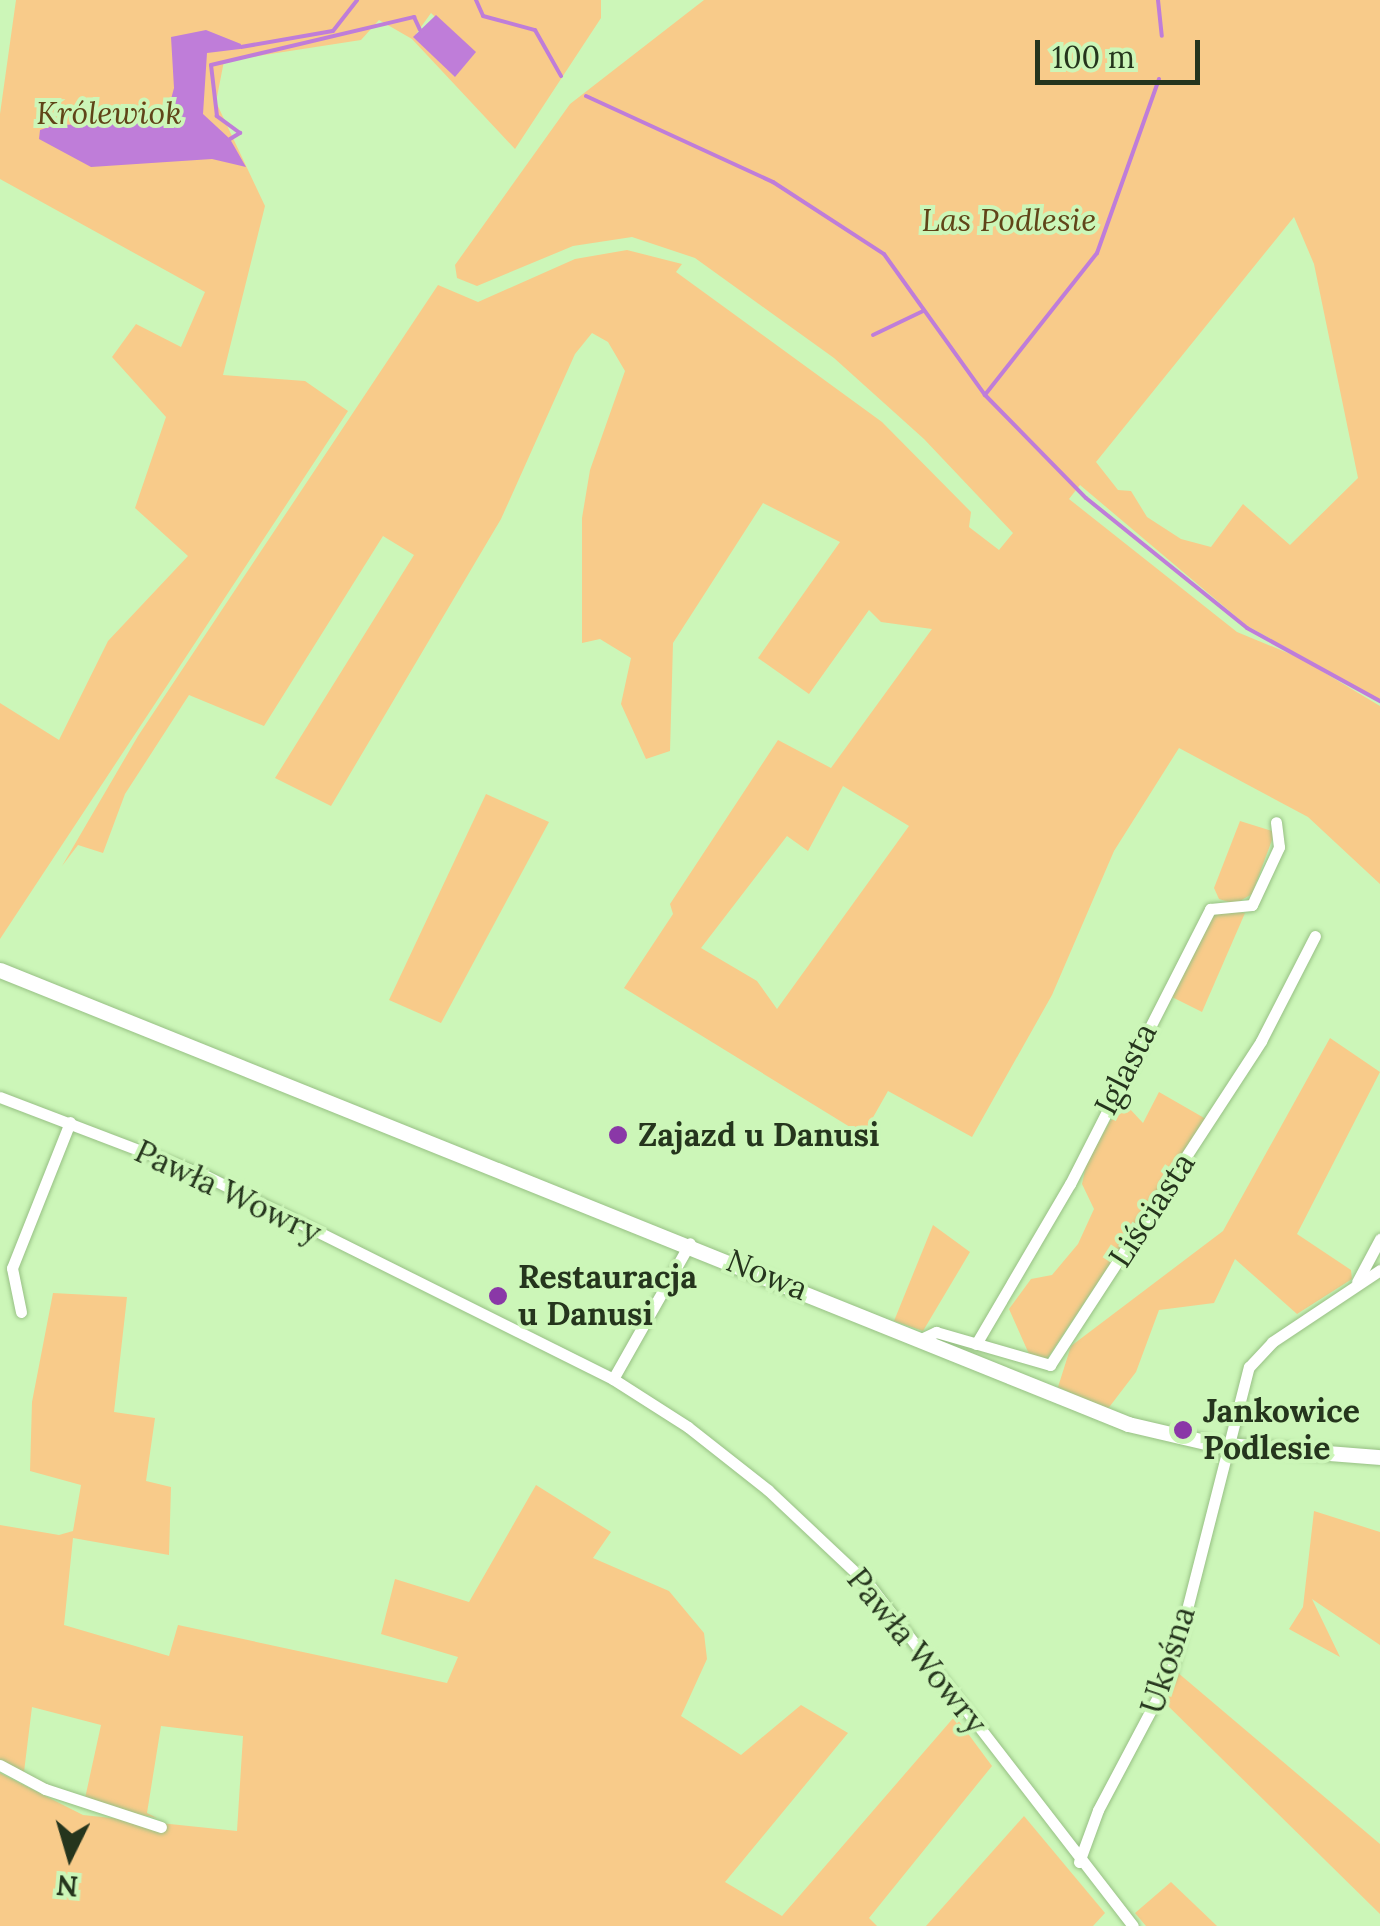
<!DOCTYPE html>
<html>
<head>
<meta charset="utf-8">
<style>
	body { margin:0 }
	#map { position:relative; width:1380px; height:1926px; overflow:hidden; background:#ccf6b8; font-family:Lora,serif }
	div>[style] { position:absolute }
	.green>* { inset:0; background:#f8cb8a }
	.water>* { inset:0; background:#bf7dd9 }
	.stream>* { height:4px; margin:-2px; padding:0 2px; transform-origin:2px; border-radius:2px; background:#bf7dd9 }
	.roads { filter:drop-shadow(0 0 2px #97c084) drop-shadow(0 0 2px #97c084) }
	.street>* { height:11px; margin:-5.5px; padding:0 5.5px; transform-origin:5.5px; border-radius:5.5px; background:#fff }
	.secondary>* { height:15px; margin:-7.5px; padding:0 7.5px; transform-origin:7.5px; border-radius:7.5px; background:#fff }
	.dots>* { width:28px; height:28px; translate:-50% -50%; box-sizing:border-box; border:5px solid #ccf6b8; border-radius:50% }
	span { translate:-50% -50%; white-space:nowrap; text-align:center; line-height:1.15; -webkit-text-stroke:8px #ccf6b8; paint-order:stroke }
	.park-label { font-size:32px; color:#604418; font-style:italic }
	.street-label { font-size:32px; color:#25351d }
	.poi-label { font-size:32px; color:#25351d; font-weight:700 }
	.left { translate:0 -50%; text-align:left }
	.north { position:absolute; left:20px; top:1806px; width:100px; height:100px; -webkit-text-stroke:8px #ccf6b8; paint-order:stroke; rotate:185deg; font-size:28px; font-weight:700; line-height:40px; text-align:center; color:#25351d }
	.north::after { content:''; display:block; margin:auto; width:35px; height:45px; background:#25351d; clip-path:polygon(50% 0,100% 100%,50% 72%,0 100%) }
	.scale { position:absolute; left:1035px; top:40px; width:165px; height:45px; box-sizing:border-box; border:5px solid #25351d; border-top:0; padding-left:12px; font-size:30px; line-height:35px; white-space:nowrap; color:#25351d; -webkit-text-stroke:8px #ccf6b8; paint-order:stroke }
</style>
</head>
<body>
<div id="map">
	<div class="green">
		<i style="clip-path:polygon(evenodd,16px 0,601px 0,601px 18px,515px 149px,412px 39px,379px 20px,361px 40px,224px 61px,216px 102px,265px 206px,223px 375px,305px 381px,348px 411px,0 939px,0 703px,59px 740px,108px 641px,188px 556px,135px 508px,166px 417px,112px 357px,136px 324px,181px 347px,205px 292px,0 179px,0 114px,16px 0,431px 13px,473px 54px,454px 76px,416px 34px,431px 13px)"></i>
		<i style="clip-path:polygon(evenodd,704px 0,1380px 0,1380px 700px,1246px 625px,1080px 485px,1069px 499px,1237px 632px,1300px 658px,1380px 706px,1380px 884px,1308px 817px,1179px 748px,1114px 851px,1052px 995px,972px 1137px,888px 1091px,863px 1135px,624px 988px,673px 914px,670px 904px,778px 740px,831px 768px,932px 629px,881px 622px,869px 610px,809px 694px,758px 658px,840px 542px,763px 503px,673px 643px,670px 751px,646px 759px,621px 704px,631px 658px,600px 639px,582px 643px,582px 518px,590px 470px,625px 371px,608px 342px,592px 333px,575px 354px,501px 519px,331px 806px,275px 778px,414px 555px,383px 536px,264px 726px,189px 695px,125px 794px,103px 853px,78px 845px,62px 866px,138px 736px,438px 285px,478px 302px,575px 259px,627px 250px,682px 264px,676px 272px,882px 422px,971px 512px,969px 527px,999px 550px,1013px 533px,924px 439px,834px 358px,695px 258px,632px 237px,573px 246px,477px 286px,457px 278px,455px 265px,570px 104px,704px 0,1294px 217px,1314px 264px,1358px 478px,1290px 545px,1243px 504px,1211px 547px,1181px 539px,1147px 517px,1131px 491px,1118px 490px,1096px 462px,1294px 217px,704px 0,843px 786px,909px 826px,777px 1009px,757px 981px,701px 948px,787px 836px,808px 851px,843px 786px)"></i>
		<i style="clip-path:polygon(486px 794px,549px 822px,441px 1023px,389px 1000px)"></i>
		<i style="clip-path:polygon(1240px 821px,1275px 832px,1252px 894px,1235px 904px,1219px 899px,1214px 888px)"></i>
		<i style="clip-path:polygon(1222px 909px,1245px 913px,1202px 1012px,1170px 996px,1211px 913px)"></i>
		<i style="clip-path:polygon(1330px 1038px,1380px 1072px,1297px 1234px,1351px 1270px,1352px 1279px,1297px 1314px,1235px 1259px,1214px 1303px,1159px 1310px,1136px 1372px,1107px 1410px,1058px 1387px,1071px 1346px,1223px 1231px)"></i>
		<i style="clip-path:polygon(1159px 1092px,1206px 1119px,1047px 1359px,1029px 1354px,1009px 1309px,1031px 1279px,1052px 1275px,1078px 1244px,1094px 1209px,1082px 1184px,1086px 1165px,1110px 1121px,1129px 1108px,1143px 1123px)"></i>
		<i style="clip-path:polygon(933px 1225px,970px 1252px,923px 1331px,894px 1321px)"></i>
		<i style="clip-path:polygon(53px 1293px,127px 1297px,114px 1412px,155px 1418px,146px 1481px,171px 1487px,169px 1555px,73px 1538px,64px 1625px,169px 1656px,178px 1625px,447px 1683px,458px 1657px,381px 1634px,395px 1579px,469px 1602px,536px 1485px,611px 1532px,593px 1558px,669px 1591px,704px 1633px,707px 1659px,681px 1716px,741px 1755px,801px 1705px,848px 1733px,725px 1882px,782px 1916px,955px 1716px,992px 1766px,869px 1918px,877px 1926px,0 1926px,0 1773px,83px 1815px,237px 1831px,243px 1736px,161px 1726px,147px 1813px,157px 1818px,84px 1803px,101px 1725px,32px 1707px,24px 1772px,57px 1789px,0 1762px,0 1525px,59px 1535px,73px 1531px,81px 1485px,30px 1471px,32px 1402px)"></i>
		<i style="clip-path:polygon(1314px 1511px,1380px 1532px,1380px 1645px,1312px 1599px,1340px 1657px,1289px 1629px,1303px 1607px)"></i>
		<i style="clip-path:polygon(1177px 1672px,1380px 1844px,1380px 1914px,1163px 1701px)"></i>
		<i style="clip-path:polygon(1024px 1816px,1105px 1913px,1093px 1926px,926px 1926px)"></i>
		<i style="clip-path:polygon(1171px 1882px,1217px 1926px,1146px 1926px,1135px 1913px)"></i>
	</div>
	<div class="water">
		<i style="clip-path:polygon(436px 15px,476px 52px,455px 77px,413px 37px)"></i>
		<i style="clip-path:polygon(206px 30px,241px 44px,240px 49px,207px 53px,203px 114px,230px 139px,246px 167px,212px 159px,91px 167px,39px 139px,40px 130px,55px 125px,146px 123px,167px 114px,174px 88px,171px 37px)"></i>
	</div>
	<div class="stream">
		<i style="left:476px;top:0;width:17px;rotate:66deg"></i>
		<i style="left:483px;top:16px;width:54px;rotate:15.1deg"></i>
		<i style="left:535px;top:30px;width:53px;rotate:60.5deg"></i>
		<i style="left:1158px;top:0;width:36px;rotate:84deg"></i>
		<i style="left:241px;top:47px;width:93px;rotate:-9.9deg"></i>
		<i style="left:333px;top:31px;width:39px;rotate:-52deg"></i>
		<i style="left:1159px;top:79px;width:185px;rotate:109.6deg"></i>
		<i style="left:1097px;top:253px;width:181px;rotate:128.3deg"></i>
		<i style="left:985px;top:395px;width:144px;rotate:45.6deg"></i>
		<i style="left:1086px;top:498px;width:207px;rotate:38.9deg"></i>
		<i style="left:1247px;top:628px;width:152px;rotate:28.8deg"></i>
		<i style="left:586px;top:96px;width:206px;rotate:24.7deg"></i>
		<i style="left:773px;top:182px;width:132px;rotate:33deg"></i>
		<i style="left:884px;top:254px;width:173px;rotate:54.4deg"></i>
		<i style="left:230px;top:139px;width:12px;rotate:-31deg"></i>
		<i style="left:240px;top:133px;width:29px;rotate:-144deg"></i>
		<i style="left:217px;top:116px;width:51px;rotate:-96.7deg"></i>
		<i style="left:211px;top:65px;width:209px;rotate:-13.3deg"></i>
		<i style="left:414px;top:17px;width:14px;rotate:65deg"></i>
		<i style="left:873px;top:335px;width:55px;rotate:-25.6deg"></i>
	</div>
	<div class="roads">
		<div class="street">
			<i style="left:0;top:1097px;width:216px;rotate:20.9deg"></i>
			<i style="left:202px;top:1174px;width:459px;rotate:26.5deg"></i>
			<i style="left:613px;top:1379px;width:89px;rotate:32.6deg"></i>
			<i style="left:688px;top:1427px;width:102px;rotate:38.2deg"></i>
			<i style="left:768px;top:1490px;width:141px;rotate:43.3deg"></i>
			<i style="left:871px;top:1587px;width:428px;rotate:52.3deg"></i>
			<i style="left:1357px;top:1282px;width:49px;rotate:-61.9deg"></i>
			<i style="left:21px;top:1312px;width:45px;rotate:-101.6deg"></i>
			<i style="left:12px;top:1268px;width:157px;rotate:-68.3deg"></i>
			<i style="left:921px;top:1339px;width:17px;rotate:-25deg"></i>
			<i style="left:936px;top:1332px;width:119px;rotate:16.1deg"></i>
			<i style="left:1050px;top:1365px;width:387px;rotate:-56.9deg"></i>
			<i style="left:1261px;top:1041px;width:118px;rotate:-62.8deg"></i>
			<i style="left:976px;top:1344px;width:186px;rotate:-59.6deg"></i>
			<i style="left:1070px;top:1184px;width:309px;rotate:-63deg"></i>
			<i style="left:1210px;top:909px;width:42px;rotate:-5.4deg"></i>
			<i style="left:1252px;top:905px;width:64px;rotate:-65deg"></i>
			<i style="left:1279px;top:847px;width:25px;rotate:-97deg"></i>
			<i style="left:613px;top:1379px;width:156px;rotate:-60.5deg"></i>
			<i style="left:0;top:1765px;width:51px;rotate:28.1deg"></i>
			<i style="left:45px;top:1789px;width:122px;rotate:18.1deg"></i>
			<i style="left:1079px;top:1862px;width:55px;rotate:-69.9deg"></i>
			<i style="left:1098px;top:1810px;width:156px;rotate:-62.1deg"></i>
			<i style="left:1171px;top:1672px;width:315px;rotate:-75.7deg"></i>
			<i style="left:1249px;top:1367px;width:34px;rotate:-47deg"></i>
			<i style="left:1272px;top:1342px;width:130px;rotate:-33.7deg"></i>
		</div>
		<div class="secondary">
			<i style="left:0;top:970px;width:1216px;rotate:21.92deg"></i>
			<i style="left:1128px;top:1424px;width:88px;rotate:13.1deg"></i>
			<i style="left:1214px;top:1444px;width:167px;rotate:4.5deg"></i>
		</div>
	</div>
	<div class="dots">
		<i style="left:618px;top:1135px;background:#8a38a7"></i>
		<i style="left:498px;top:1296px;background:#8a38a7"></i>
		<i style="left:1183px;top:1430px;background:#8a38a7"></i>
	</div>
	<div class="park-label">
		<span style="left:109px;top:113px">Królewiok</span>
		<span style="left:1009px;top:220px">Las Podlesie</span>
	</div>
	<div class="street-label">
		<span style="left:1126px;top:1069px;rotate:-63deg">Iglasta</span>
		<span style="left:228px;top:1192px;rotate:25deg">Pawła Wowry</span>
		<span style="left:1152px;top:1210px;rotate:-57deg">Liściasta</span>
		<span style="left:767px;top:1275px;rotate:22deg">Nowa</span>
		<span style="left:917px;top:1651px;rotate:51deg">Pawła Wowry</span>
		<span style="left:1168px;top:1660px;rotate:-72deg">Ukośna</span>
	</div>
	<div class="poi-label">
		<span class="left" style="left:638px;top:1135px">Zajazd u Danusi</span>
		<span class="left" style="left:518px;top:1296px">Restauracja<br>u Danusi</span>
		<span class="left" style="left:1203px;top:1430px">Jankowice<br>Podlesie</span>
	</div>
	<div class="north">N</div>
	<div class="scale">100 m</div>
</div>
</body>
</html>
